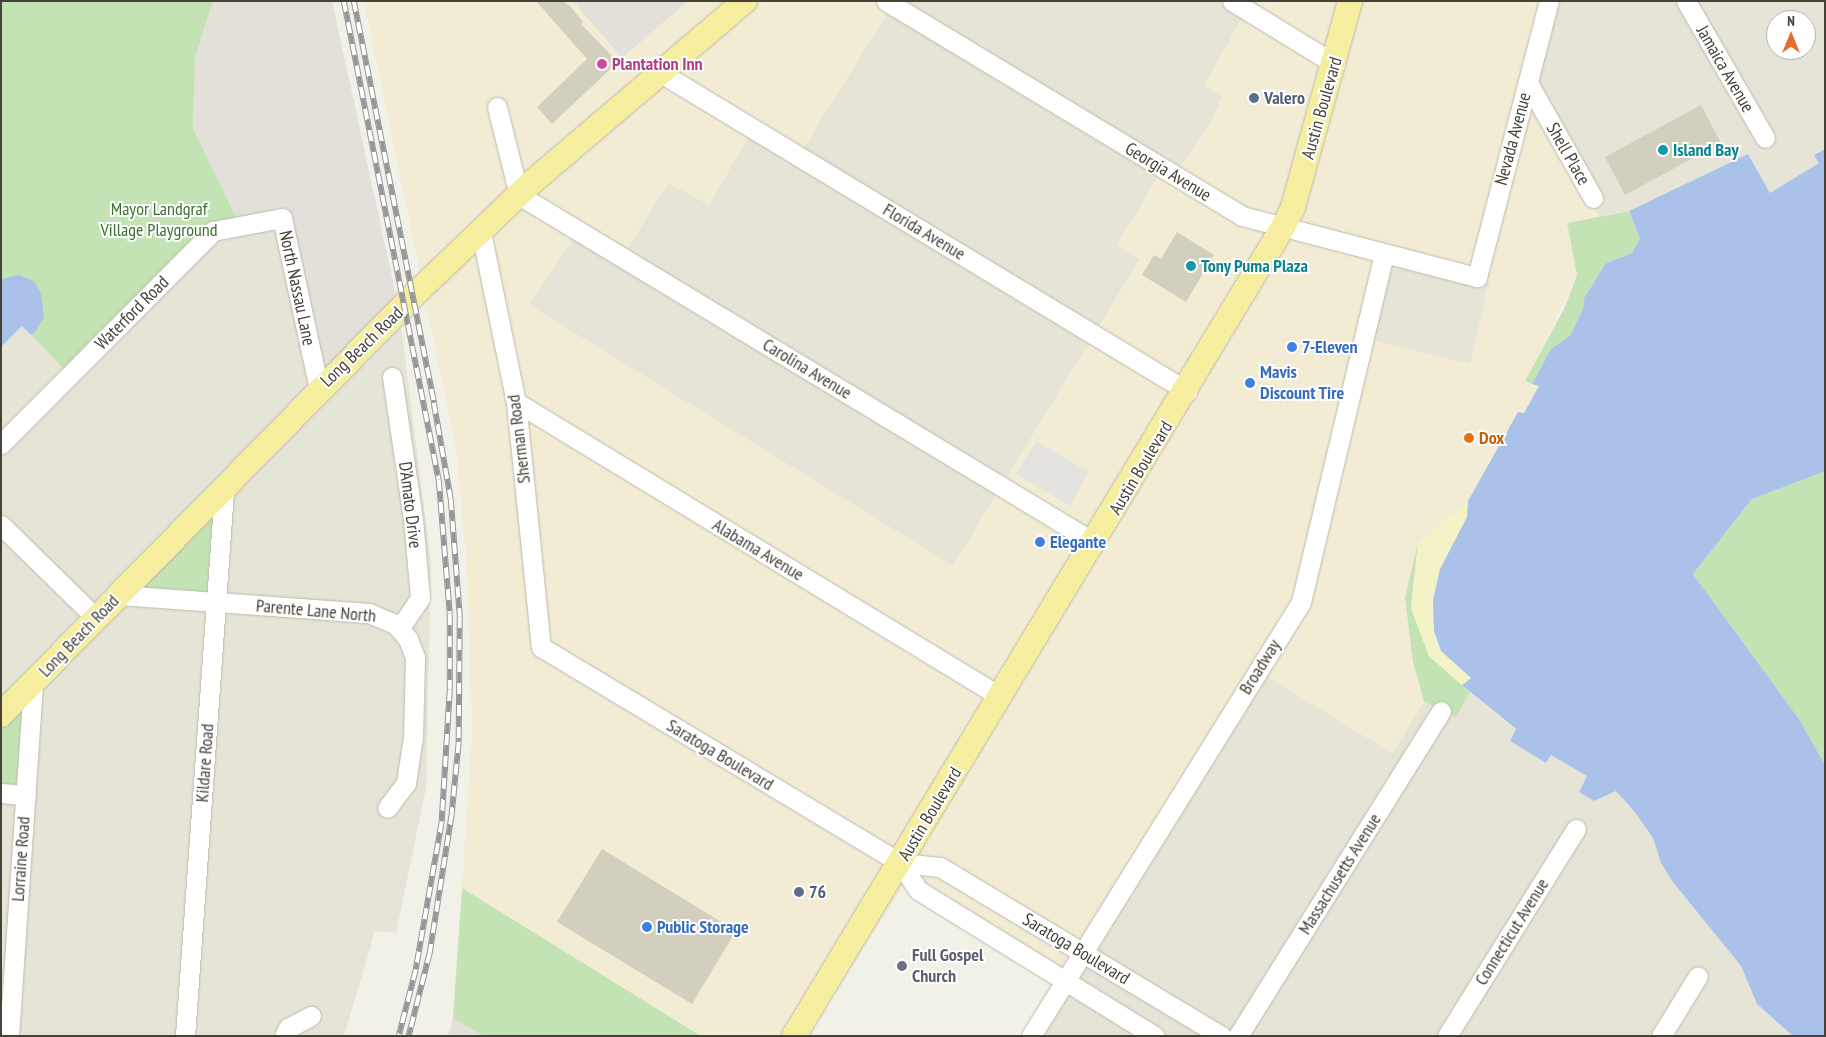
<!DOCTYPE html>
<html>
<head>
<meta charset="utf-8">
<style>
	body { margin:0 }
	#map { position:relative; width:1826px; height:1037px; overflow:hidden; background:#f2f1e8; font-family:"PT Sans Narrow",sans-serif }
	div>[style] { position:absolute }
	.residential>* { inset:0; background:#e6e4d6 }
	.commercial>* { inset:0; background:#f2ecd5 }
	.industrial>* { inset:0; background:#e2e0d9 }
	.green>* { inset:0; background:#c4e3b4 }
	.sand>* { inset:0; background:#f3f3c7 }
	.parking>* { inset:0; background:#e4e3df }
	.water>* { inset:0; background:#aac2e9 }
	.building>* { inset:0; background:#d3cfbe }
	.roads { filter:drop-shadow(0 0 1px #bdbaab) drop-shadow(0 0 1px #bdbaab) }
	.minor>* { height:19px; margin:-9.5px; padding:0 9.5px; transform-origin:9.5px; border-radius:9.5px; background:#fff }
	.major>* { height:24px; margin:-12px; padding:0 12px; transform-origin:12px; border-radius:12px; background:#f5ee9f }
	.rail>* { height:5.5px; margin-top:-2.75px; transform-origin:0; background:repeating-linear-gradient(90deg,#fff 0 11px,#969696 0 22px); box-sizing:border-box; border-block:1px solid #969696 }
	.dots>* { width:14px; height:14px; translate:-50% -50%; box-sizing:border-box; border:2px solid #fff; border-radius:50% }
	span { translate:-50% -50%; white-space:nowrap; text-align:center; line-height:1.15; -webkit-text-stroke:4px #fff; paint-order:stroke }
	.hotel-label { font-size:18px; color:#b23c85; font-weight:700 }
	.left { translate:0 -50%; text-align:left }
	.street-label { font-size:18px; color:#454237 }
	.service-label { font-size:18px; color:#4e5e75; font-weight:700 }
	.culture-label { font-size:18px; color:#0d838f; font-weight:700 }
	.park-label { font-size:18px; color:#3b7130 }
	.shop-label { font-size:18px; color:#366cbe; font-weight:700 }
	.food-label { font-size:18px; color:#c56008; font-weight:700 }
	.worship-label { font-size:18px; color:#5b616d; font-weight:700 }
	.frame { position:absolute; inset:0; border:2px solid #454237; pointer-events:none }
	.north { position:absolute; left:1766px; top:10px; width:50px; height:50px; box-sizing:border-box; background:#fff; border:1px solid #b5b3af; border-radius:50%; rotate:0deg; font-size:14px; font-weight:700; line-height:20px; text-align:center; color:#454237 }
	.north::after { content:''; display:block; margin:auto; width:18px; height:22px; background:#e56e2c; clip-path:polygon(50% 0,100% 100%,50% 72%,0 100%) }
</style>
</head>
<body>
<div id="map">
	<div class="residential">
		<i style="clip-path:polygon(886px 1px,1235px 1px,1248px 9px,1204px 85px,1222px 97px,1210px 124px,1172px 178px,1117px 244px,1140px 259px,953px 566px,529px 305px,575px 235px,621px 259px,668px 183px,755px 126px)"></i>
		<i style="clip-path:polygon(evenodd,1550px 1px,1825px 1px,1825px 149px,1814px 154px,1819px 163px,1770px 193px,1748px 154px,1629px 211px,1599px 216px,1528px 87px,1550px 1px,1776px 20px,1806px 20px,1806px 50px,1776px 50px,1776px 20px)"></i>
		<i style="clip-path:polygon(281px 217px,399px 309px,431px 563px,426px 788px,396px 933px,375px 931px,344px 1036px,1px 1036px,1px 347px,22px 326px,69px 374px,213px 230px)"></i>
		<i style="clip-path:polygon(1386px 257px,1490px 282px,1470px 364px,1366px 339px)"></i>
		<i style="clip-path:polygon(1260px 672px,1392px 753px,1424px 701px,1456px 717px,1470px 692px,1516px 730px,1510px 741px,1546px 763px,1551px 755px,1587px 776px,1579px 792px,1594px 801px,1616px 791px,1634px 811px,1653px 838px,1661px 863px,1672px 881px,1741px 966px,1757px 1004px,1793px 1036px,1031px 1036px)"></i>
	</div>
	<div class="commercial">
		<i style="clip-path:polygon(evenodd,364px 1px,886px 1px,892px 6px,800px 154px,755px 126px,709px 205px,668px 183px,621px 259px,575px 236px,529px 305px,953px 566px,1140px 259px,1117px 244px,1162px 170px,1173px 177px,1210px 124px,1222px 97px,1204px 85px,1247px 9px,1235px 1px,1550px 1px,1528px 87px,1599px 216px,1567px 223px,1577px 275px,1525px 382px,1540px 386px,1524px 413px,1518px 412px,1468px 501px,1418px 543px,1413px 662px,1424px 701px,1392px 753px,1260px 672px,1065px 983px,904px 886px,807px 1036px,701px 1036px,462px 888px,472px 734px,467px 570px,457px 454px,364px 1px,1386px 257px,1489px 281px,1470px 364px,1366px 339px,1386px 257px)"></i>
	</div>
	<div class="industrial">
		<i style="clip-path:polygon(213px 1px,332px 1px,399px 309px,318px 390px,281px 217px,240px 225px,193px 128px,195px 58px)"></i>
		<i style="clip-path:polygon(573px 1px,688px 1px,622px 58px)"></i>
		<i style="clip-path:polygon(453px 1018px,483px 1036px,448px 1036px)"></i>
	</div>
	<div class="green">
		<i style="clip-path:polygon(1px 1px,213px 1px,195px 58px,193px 128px,240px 225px,213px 231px,69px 374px,31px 335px,35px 332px,1px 279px)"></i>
		<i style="clip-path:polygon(1629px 211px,1640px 238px,1632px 253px,1606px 263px,1584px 298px,1583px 309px,1570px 337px,1551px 349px,1532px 384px,1525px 381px,1565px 307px,1577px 275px,1567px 223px)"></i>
		<i style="clip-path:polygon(1819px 471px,1825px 471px,1825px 765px,1799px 719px,1693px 574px,1752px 499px)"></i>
		<i style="clip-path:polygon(219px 500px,213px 598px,129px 590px)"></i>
		<i style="clip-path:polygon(1418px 543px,1411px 608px,1429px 656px,1470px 692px,1456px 717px,1424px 701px,1413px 662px,1405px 598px)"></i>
		<i style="clip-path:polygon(28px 693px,20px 791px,1px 789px,1px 721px)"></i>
		<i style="clip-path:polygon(462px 888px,701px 1036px,483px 1036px,453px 1018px)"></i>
	</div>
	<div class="sand">
		<i style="clip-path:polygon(1468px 501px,1467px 517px,1440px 569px,1441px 651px,1471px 678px,1462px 685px,1429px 656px,1411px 608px,1418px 543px)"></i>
	</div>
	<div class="parking">
		<i style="clip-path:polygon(1036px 441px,1089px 472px,1070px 506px,1016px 474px)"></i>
	</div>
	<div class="water">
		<i style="clip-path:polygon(1825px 149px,1825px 471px,1752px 499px,1693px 574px,1799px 719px,1825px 765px,1825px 1036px,1793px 1036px,1757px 1004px,1741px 966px,1672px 881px,1661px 863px,1653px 838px,1634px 811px,1616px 791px,1594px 801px,1579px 792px,1587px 776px,1551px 755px,1546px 763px,1510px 741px,1516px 729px,1462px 685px,1471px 678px,1441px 651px,1434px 631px,1433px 600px,1440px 569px,1467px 517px,1468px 501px,1518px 412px,1524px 413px,1539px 386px,1532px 384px,1551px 349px,1570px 336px,1583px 309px,1584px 298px,1606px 263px,1632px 253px,1640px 238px,1629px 211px,1748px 154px,1770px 193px,1819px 163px,1814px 155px)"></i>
		<i style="clip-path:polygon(19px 275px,34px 281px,41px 294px,44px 317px,35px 332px,31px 335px,22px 326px,1px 347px,1px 279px)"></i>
	</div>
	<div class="building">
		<i style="clip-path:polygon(536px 1px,562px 1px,570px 6px,583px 22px,581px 24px,618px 62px,552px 124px,537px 107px,587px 59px)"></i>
		<i style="clip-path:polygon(1701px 105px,1721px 143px,1625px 195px,1605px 157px)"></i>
		<i style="clip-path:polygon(1177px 232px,1214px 255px,1186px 302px,1142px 275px,1154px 255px,1161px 259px)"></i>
		<i style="clip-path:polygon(602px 849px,736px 931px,692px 1004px,557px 922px)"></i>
	</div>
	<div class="roads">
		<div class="minor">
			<i style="left:886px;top:1px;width:416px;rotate:31.1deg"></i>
			<i style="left:1242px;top:216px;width:243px;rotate:14.6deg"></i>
			<i style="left:1477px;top:277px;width:285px;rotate:-75.4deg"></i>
			<i style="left:1232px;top:1px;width:121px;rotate:31.5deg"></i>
			<i style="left:1686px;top:1px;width:158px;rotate:60deg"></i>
			<i style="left:661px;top:73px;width:615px;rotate:31.16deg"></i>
			<i style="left:1528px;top:83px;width:132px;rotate:60.5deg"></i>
			<i style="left:497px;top:107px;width:91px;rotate:76deg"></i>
			<i style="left:519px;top:195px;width:673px;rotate:31.14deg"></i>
			<i style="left:481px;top:232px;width:174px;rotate:78.4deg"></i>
			<i style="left:516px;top:402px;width:246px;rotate:84.2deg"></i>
			<i style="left:541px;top:647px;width:419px;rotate:31deg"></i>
			<i style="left:900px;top:863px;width:32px;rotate:56deg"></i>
			<i style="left:918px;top:890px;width:278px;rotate:31.7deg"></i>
			<i style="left:392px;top:377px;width:144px;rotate:81.6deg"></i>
			<i style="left:413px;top:519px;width:79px;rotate:84.9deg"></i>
			<i style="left:420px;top:598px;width:36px;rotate:124deg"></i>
			<i style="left:516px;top:402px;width:568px;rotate:31.31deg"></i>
			<i style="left:1px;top:444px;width:301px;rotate:-45.1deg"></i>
			<i style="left:213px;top:231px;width:70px;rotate:-10.7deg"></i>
			<i style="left:282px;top:218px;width:175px;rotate:77.8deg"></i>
			<i style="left:1px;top:525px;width:133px;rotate:44.4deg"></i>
			<i style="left:119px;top:595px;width:251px;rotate:4.1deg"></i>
			<i style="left:369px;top:613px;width:28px;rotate:23deg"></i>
			<i style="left:395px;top:624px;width:20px;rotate:49deg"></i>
			<i style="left:408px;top:639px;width:19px;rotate:69deg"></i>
			<i style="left:415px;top:657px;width:80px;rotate:91.4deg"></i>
			<i style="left:413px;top:737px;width:47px;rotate:98.7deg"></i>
			<i style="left:406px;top:783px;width:31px;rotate:127deg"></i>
			<i style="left:1px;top:793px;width:25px;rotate:5deg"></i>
			<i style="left:900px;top:863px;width:40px;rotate:5.7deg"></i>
			<i style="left:940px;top:867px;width:328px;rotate:31deg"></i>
			<i style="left:9px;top:1036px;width:354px;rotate:-86.1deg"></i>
			<i style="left:185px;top:1036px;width:546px;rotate:-85.91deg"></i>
			<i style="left:284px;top:1036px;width:9px;rotate:-63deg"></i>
			<i style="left:288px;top:1028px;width:26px;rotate:-28deg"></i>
			<i style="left:1031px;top:1036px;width:511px;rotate:-58.11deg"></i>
			<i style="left:1301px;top:602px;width:358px;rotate:-76.6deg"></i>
			<i style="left:1238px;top:1036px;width:383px;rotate:-58deg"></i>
			<i style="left:1447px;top:1036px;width:244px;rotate:-58.1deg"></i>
			<i style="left:1661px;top:1036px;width:70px;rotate:-58.3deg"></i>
		</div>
		<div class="major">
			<i style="left:1px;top:715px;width:588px;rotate:-45.48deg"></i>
			<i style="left:413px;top:296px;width:163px;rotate:-43.8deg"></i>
			<i style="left:531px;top:183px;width:281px;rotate:-40.4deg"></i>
			<i style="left:794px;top:1036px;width:945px;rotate:-58.85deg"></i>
			<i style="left:1283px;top:227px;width:22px;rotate:-63deg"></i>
			<i style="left:1293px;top:207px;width:214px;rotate:-74.5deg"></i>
		</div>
	</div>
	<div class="rail">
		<i style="left:344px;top:1px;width:488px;rotate:78.8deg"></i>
		<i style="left:439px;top:480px;width:134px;rotate:85.3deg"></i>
		<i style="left:450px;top:614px;width:76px;rotate:90deg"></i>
		<i style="left:450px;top:690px;width:132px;rotate:93.5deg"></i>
		<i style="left:442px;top:822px;width:150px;rotate:100deg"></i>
		<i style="left:416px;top:970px;width:68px;rotate:104.4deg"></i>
		<i style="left:354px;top:1px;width:410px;rotate:78.7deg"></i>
		<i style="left:434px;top:403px;width:97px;rotate:80deg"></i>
		<i style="left:451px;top:499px;width:118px;rotate:85.6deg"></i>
		<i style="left:460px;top:617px;width:125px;rotate:90.5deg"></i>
		<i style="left:459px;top:742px;width:72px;rotate:95.6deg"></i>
		<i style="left:452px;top:814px;width:141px;rotate:99deg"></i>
		<i style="left:430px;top:953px;width:86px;rotate:104.2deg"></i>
	</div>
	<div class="dots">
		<i style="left:602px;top:64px;background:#d1479c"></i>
		<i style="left:1254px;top:98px;background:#5c6f8a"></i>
		<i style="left:1663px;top:150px;background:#0f9aa8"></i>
		<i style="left:1191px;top:266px;background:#0f9aa8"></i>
		<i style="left:1292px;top:347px;background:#3f7fe0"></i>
		<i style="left:1250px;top:383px;background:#3f7fe0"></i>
		<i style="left:1469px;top:438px;background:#e8710a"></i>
		<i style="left:1040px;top:542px;background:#3f7fe0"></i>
		<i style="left:799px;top:892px;background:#5c6f8a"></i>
		<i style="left:647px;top:927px;background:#3f7fe0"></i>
		<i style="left:902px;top:966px;background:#6b7280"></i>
	</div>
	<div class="hotel-label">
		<span class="left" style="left:612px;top:64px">Plantation Inn</span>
	</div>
	<div class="street-label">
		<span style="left:1725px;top:69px;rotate:60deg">Jamaica Avenue</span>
		<span style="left:1322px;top:108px;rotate:-74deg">Austin Boulevard</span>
		<span style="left:1513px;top:139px;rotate:-75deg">Nevada Avenue</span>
		<span style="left:1568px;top:154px;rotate:60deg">Shell Place</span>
		<span style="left:1168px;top:172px;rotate:31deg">Georgia Avenue</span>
		<span style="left:924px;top:232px;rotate:31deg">Florida Avenue</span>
		<span style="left:297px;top:288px;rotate:78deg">North Nassau Lane</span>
		<span style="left:132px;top:313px;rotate:-45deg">Waterford Road</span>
		<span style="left:362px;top:347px;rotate:-44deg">Long Beach Road</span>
		<span style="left:807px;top:369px;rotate:31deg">Carolina Avenue</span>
		<span style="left:519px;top:439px;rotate:-97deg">Sherman Road</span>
		<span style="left:1141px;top:468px;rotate:-59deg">Austin Boulevard</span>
		<span style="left:410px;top:505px;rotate:83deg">D'Amato Drive</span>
		<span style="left:758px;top:550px;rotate:31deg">Alabama Avenue</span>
		<span style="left:316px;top:611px;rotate:5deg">Parente Lane North</span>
		<span style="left:79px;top:636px;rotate:-46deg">Long Beach Road</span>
		<span style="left:1260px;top:667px;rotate:-58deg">Broadway</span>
		<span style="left:720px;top:755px;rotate:31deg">Saratoga Boulevard</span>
		<span style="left:205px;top:763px;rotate:-86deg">Kildare Road</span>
		<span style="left:930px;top:814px;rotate:-59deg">Austin Boulevard</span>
		<span style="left:21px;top:859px;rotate:-86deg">Lorraine Road</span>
		<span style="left:1340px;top:874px;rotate:-58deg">Massachusetts Avenue</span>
		<span style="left:1512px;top:932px;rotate:-58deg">Connecticut Avenue</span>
		<span style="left:1076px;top:949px;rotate:31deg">Saratoga Boulevard</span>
	</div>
	<div class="service-label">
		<span class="left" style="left:1264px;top:98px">Valero</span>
		<span class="left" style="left:809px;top:892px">76</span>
	</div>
	<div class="culture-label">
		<span class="left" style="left:1673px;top:150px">Island Bay</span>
		<span class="left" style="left:1201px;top:266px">Tony Puma Plaza</span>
	</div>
	<div class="park-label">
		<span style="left:159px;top:220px">Mayor Landgraf<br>Village Playground</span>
	</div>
	<div class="shop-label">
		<span class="left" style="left:1302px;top:347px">7-Eleven</span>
		<span class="left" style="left:1260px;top:383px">Mavis<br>Discount Tire</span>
		<span class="left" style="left:1050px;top:542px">Elegante</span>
		<span class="left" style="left:657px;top:927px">Public Storage</span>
	</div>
	<div class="food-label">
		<span class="left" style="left:1479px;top:438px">Dox</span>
	</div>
	<div class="worship-label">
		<span class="left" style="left:912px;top:966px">Full Gospel<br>Church</span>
	</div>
	<div class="frame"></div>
	<div class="north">N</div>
</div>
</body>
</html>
